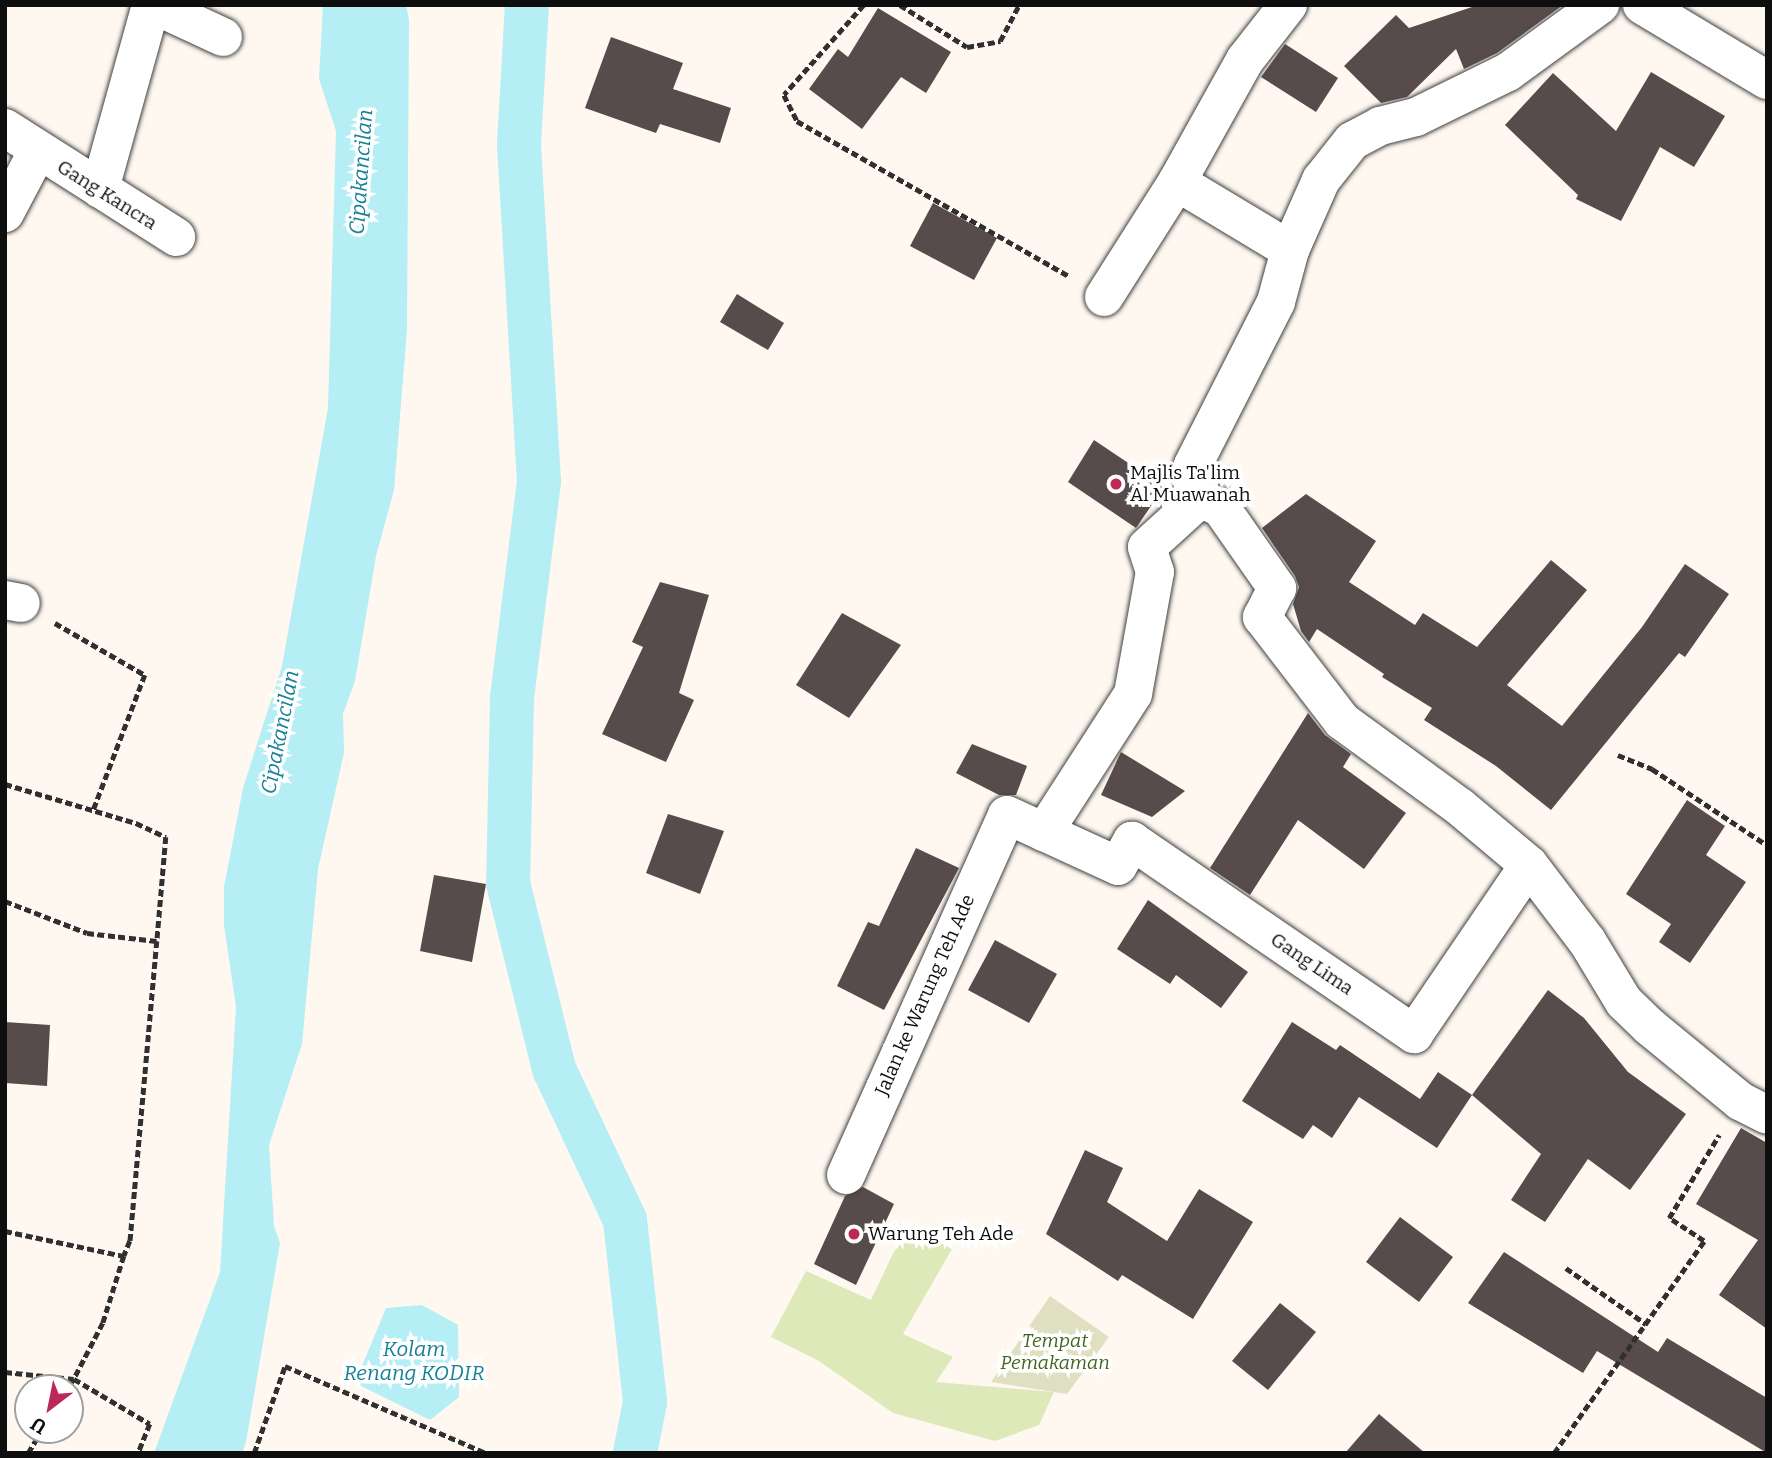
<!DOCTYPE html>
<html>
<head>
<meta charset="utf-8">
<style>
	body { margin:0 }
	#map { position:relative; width:1772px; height:1458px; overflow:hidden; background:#fff8f0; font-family:Bitter,serif }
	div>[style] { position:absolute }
	.green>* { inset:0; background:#dee9ba }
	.cemetery>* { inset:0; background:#dfe0c1 }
	.water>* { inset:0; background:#b5eef5 }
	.canal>* { height:44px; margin:-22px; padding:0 22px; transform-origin:22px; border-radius:22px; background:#b5eef5 }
	.building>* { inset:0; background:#574c4b }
	.path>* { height:4.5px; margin-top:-2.25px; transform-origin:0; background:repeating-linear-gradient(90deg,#303030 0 7px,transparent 0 10.5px) }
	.roads { filter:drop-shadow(0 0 2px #414141) drop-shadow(0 0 2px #414141) }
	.street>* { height:38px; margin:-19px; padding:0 19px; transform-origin:19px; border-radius:19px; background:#fff }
	.dots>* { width:19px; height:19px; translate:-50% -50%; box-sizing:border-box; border:4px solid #fff; border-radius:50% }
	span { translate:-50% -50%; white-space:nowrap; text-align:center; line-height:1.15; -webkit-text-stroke:7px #fff; paint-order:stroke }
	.street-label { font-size:19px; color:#0e0e0e }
	.poi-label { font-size:19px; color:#0e0e0e }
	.left { translate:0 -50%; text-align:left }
	.park-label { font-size:19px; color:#40651f; font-style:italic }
	.water-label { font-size:21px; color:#198197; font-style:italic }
	.frame { position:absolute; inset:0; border:7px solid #0e0e0e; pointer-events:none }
	.north { position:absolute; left:14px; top:1374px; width:70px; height:70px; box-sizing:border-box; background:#fff; border:2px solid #9f9f9f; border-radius:50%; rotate:212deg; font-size:19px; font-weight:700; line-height:28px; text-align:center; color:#0e0e0e }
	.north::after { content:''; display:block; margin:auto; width:24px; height:32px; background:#bc2857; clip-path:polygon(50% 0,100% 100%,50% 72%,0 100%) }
</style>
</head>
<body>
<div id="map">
	<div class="green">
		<i style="clip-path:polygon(906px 1226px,952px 1249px,903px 1334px,953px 1357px,936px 1382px,1054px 1392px,1039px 1425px,995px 1441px,893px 1413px,819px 1361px,771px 1337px,806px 1271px,871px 1300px)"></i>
	</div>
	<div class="cemetery">
		<i style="clip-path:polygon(1050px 1296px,1109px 1337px,1067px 1394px,991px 1382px)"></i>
	</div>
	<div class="water">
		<i style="clip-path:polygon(323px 5px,406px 5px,409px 20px,407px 330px,394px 490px,376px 556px,355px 681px,343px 714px,344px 753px,318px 869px,302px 1044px,269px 1145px,274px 1226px,280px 1243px,246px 1442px,242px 1453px,154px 1453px,220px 1272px,236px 1007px,224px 925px,224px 887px,243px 788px,282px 666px,328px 408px,336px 131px,319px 79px)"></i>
		<i style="clip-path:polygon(422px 1305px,458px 1325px,459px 1397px,430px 1420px,355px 1383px,386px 1308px)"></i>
	</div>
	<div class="canal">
		<i style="left:527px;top:5px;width:140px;rotate:93.3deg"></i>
		<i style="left:519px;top:145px;width:337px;rotate:86.6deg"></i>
		<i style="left:539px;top:481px;width:219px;rotate:97.1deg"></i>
		<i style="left:512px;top:698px;width:185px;rotate:91.2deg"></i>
		<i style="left:508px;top:883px;width:192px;rotate:76.1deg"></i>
		<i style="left:554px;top:1069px;width:167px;rotate:64.8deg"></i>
		<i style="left:625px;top:1220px;width:183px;rotate:83.7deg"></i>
		<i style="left:645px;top:1402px;width:52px;rotate:101.1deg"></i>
	</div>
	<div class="building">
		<i style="clip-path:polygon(1478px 5px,1563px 5px,1497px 53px,1464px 69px,1456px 49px,1407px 97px,1381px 103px,1344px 66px,1396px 15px,1409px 28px)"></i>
		<i style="clip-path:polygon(878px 8px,951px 52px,926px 93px,901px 77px,862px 129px,809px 89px,838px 49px,848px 57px)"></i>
		<i style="clip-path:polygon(611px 37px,683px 63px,673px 89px,731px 108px,720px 143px,660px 124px,656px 133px,585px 108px)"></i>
		<i style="clip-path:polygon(1285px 44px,1338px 78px,1316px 112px,1261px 77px)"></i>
		<i style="clip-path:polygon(1651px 72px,1725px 116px,1694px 167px,1660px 147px,1621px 221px,1576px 199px,1578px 195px,1505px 125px,1553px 73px,1616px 131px)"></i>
		<i style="clip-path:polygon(933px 203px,997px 238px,974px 280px,910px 246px)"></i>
		<i style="clip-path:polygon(737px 294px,784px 323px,768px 350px,720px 322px)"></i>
		<i style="clip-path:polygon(1094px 440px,1164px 487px,1136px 528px,1068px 482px)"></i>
		<i style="clip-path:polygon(1306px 494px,1376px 541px,1349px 582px,1415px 625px,1423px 613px,1477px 647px,1551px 560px,1587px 590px,1507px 685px,1562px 726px,1642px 627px,1685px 564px,1729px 594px,1685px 657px,1679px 653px,1551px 810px,1496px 766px,1424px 720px,1432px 708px,1382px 677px,1384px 674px,1317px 629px,1309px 642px,1301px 631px,1293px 604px,1299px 587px,1295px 576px,1262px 528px)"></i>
		<i style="clip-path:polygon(660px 582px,709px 595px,679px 693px,694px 700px,666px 762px,602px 734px,643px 647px,632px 642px)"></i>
		<i style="clip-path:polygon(842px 613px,901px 645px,849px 718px,796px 685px)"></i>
		<i style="clip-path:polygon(1308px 713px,1325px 735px,1351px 754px,1343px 767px,1406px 813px,1364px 869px,1298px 820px,1250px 895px,1210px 868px)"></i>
		<i style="clip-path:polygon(972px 744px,1027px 766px,1016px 795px,999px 795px,956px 773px)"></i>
		<i style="clip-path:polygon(1121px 752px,1185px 791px,1152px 817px,1101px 795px)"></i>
		<i style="clip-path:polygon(1687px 800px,1725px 826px,1706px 855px,1746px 882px,1690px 963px,1659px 942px,1671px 924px,1626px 894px)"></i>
		<i style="clip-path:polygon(668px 814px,724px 831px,700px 894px,646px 873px)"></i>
		<i style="clip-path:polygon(916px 848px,959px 868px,884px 1010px,837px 986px,868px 922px,879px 926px)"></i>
		<i style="clip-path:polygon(434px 875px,486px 884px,472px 962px,420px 951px)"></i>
		<i style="clip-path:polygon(1148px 900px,1248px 972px,1221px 1008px,1176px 975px,1170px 984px,1117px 949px)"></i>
		<i style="clip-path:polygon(995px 940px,1057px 974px,1029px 1023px,968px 990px)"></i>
		<i style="clip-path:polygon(1548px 990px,1584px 1018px,1628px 1072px,1686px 1114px,1630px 1190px,1588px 1159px,1545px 1222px,1511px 1200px,1541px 1154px,1472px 1095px)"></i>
		<i style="clip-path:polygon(5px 1022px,50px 1025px,47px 1086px,5px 1083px)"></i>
		<i style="clip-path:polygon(1292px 1022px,1336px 1050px,1340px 1045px,1420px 1099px,1438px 1072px,1472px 1095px,1437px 1148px,1359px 1097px,1332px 1138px,1313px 1125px,1303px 1139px,1242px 1101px)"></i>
		<i style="clip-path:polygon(1741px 1128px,1767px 1143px,1767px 1329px,1719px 1295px,1758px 1240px,1696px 1204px)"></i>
		<i style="clip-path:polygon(1085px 1150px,1123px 1168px,1107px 1202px,1167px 1241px,1199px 1189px,1253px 1222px,1193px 1319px,1122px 1275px,1118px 1281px,1046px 1234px)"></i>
		<i style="clip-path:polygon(863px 1187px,894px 1204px,856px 1285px,814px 1264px,845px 1196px)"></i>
		<i style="clip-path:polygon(1400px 1217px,1453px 1257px,1419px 1302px,1366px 1262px)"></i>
		<i style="clip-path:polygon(1504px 1252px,1658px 1352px,1667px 1338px,1767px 1398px,1767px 1453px,1597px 1351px,1583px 1373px,1468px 1303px)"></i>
		<i style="clip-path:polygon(1280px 1303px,1316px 1332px,1268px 1390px,1232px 1361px)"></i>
		<i style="clip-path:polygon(1379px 1414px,1425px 1453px,1345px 1453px)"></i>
	</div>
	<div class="path">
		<i style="left:864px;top:5px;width:120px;rotate:131.6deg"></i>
		<i style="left:784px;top:95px;width:29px;rotate:63deg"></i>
		<i style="left:797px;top:121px;width:314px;rotate:29.7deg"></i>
		<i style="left:900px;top:5px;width:79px;rotate:32.1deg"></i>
		<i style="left:967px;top:47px;width:34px;rotate:-10deg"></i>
		<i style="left:1000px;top:41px;width:41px;rotate:-62.2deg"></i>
		<i style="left:55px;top:623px;width:104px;rotate:30deg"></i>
		<i style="left:145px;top:675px;width:146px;rotate:110.9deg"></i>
		<i style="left:1618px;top:755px;width:37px;rotate:22deg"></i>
		<i style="left:1652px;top:769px;width:138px;rotate:33.5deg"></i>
		<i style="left:5px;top:784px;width:137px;rotate:16.6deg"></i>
		<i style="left:136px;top:823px;width:33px;rotate:25deg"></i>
		<i style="left:166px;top:837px;width:104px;rotate:94.9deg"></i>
		<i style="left:5px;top:901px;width:88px;rotate:21.3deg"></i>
		<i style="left:87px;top:933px;width:70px;rotate:6.5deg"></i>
		<i style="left:157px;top:941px;width:301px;rotate:95.1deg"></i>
		<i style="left:130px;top:1241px;width:16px;rotate:112deg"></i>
		<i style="left:5px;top:1231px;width:122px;rotate:11.9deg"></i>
		<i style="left:124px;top:1256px;width:70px;rotate:107.4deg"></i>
		<i style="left:103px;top:1323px;width:63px;rotate:117.4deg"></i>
		<i style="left:74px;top:1379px;width:88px;rotate:30.6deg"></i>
		<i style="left:150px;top:1424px;width:31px;rotate:112deg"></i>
		<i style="left:1566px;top:1268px;width:98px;rotate:35deg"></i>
		<i style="left:5px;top:1372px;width:69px;rotate:5.8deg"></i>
		<i style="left:74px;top:1379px;width:11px;rotate:124deg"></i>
		<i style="left:28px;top:1453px;width:27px;rotate:-59deg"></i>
		<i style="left:254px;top:1453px;width:92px;rotate:-70.4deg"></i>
		<i style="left:285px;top:1366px;width:219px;rotate:23.4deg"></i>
		<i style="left:1554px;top:1453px;width:260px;rotate:-54.7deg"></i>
		<i style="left:1704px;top:1241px;width:42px;rotate:-146.7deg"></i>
		<i style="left:1669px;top:1218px;width:97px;rotate:-58.9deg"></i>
	</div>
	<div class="roads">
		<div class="street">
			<i style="left:154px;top:5px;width:76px;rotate:24.9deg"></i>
			<i style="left:1642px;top:5px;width:146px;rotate:31deg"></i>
			<i style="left:5px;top:128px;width:203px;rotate:32.5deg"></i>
			<i style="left:1177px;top:182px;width:132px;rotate:31deg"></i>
			<i style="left:1290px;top:250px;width:54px;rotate:105.1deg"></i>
			<i style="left:1276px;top:302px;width:183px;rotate:117deg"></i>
			<i style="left:1193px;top:465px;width:40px;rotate:90deg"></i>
			<i style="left:1193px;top:505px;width:12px;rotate:-24deg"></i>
			<i style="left:1204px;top:500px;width:19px;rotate:25deg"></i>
			<i style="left:1221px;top:508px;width:98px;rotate:55deg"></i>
			<i style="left:1277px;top:588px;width:33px;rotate:117deg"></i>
			<i style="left:1262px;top:617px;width:131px;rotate:52.4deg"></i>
			<i style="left:1342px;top:721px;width:146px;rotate:36.1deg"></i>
			<i style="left:1460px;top:807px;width:90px;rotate:40deg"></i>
			<i style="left:1529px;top:865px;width:96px;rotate:52.7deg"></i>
			<i style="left:1587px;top:941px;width:71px;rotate:58.8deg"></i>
			<i style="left:1624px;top:1002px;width:36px;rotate:44deg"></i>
			<i style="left:1650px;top:1027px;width:117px;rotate:39.4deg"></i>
			<i style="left:1740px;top:1101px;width:30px;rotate:27deg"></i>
			<i style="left:100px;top:189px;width:191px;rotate:-74.5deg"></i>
			<i style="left:5px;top:213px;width:69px;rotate:-62.3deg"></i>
			<i style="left:1290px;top:250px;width:77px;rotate:-66.1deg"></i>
			<i style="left:1321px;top:180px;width:50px;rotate:-51.5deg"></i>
			<i style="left:1352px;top:141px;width:32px;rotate:-28deg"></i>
			<i style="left:1380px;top:126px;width:37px;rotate:-14deg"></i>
			<i style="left:1416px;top:117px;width:102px;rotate:-26.1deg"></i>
			<i style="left:1508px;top:72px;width:114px;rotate:-36.1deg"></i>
			<i style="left:1104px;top:297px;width:136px;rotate:-57.6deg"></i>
			<i style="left:1177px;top:182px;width:140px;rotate:-60.9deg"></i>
			<i style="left:1245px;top:60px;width:70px;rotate:-52deg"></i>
			<i style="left:5px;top:600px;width:16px;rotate:11deg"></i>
			<i style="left:1044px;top:832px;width:81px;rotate:24.7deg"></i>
			<i style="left:1118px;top:866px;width:29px;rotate:-61deg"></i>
			<i style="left:1132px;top:841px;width:342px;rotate:34.4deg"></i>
			<i style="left:1414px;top:1034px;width:204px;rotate:-55.8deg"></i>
			<i style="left:846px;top:1175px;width:394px;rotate:-65.9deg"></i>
			<i style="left:1007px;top:815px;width:41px;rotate:24.7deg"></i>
			<i style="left:1044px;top:832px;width:164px;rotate:-57.2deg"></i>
			<i style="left:1133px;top:694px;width:124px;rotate:-79.8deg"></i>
			<i style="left:1155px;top:572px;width:26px;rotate:-108deg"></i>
			<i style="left:1147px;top:547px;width:62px;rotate:-42.4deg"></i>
		</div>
	</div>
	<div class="dots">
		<i style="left:1116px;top:484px;background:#bc2857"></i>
		<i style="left:854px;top:1234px;background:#bc2857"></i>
	</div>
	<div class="street-label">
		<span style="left:107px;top:195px;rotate:32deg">Gang Kancra</span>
		<span style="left:1312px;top:964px;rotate:34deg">Gang Lima</span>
		<span style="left:925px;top:995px;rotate:-66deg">Jalan ke Warung Teh Ade</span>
	</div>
	<div class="poi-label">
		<span class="left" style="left:1130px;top:484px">Majlis Ta'lim<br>Al Muawanah</span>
		<span class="left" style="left:868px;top:1234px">Warung Teh Ade</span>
	</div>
	<div class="park-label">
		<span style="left:1055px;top:1352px">Tempat<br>Pemakaman</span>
	</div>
	<div class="water-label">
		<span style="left:361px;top:172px;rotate:-86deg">Cipakancilan</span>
		<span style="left:280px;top:732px;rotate:-79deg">Cipakancilan</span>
		<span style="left:414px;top:1361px">Kolam<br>Renang KODIR</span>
	</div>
	<div class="frame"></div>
	<div class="north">U</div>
</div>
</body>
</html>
